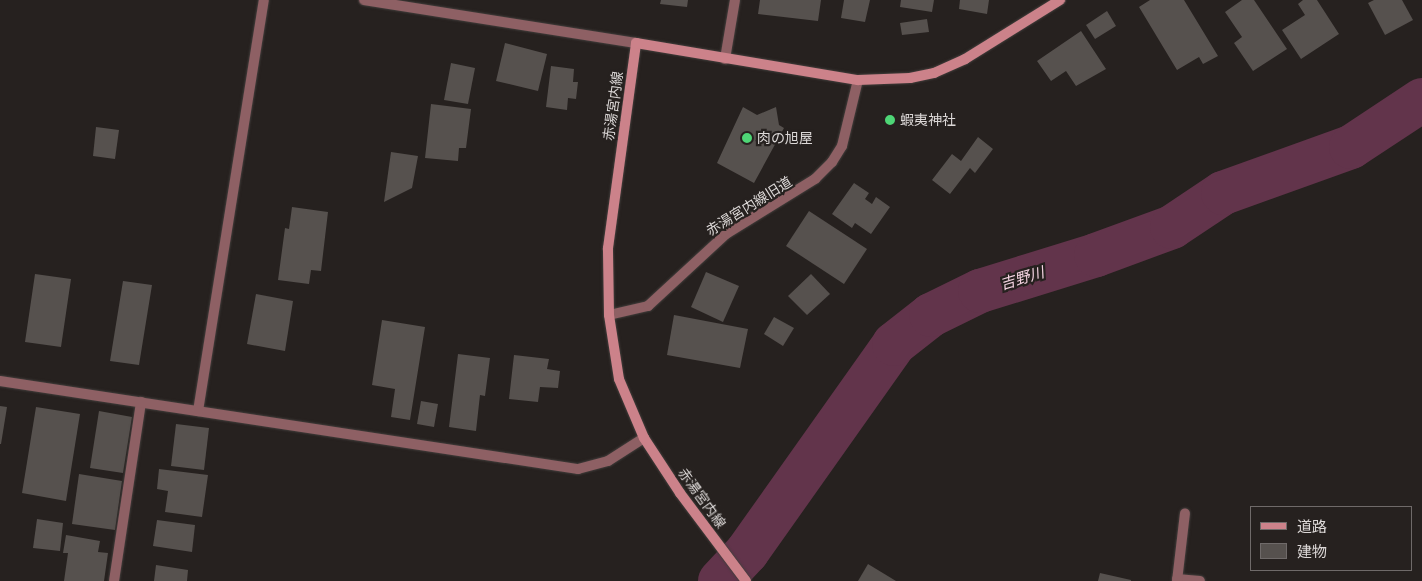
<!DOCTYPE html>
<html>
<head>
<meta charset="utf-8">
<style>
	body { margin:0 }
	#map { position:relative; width:1422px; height:581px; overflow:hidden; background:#26211f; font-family:Montserrat,"Noto Sans JP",sans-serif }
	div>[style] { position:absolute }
	.river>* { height:44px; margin:-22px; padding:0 22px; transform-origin:22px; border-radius:22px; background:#62344b }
	.building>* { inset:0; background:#56514e }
	.roads { filter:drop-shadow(0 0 1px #433e3c) drop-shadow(0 0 1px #433e3c) }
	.service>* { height:10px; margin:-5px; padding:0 5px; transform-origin:5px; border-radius:5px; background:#8e6064 }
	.minor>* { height:10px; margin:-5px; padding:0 5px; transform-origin:5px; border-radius:5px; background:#8e6064 }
	.tertiary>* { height:10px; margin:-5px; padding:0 5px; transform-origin:5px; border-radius:5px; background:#8e6064 }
	.secondary>* { height:10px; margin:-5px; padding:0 5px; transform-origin:5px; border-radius:5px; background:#cc828a }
	.dots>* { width:14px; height:14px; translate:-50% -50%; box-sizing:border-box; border:2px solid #26211f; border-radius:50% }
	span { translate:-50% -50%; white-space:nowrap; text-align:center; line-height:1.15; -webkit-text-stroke:4.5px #26211f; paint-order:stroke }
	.street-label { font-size:14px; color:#dcd8d7 }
	.poi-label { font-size:14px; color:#dcd8d7 }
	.left { translate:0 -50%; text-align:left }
	.water-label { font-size:15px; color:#f5d4e2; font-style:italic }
	.legend { position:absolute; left:1250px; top:506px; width:162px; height:65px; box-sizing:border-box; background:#26211f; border:1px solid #6f6a69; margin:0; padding:6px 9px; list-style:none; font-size:15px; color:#dcd8d7 }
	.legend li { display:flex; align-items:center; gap:10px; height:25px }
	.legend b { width:25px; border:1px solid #6f6a69 }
</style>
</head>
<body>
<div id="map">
	<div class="river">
		<i style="left:720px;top:581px;width:40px;rotate:-47deg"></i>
		<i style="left:747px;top:552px;width:255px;rotate:-54.7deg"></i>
		<i style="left:894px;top:344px;width:47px;rotate:-38.1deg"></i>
		<i style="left:931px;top:315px;width:55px;rotate:-26.1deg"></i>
		<i style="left:980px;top:291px;width:121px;rotate:-17.2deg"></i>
		<i style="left:1096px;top:255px;width:81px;rotate:-20.2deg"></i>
		<i style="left:1172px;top:227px;width:61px;rotate:-33.7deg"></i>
		<i style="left:1223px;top:193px;width:136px;rotate:-19.8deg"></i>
		<i style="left:1351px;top:147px;width:85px;rotate:-33.5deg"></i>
	</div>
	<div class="building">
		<i style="clip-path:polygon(661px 0,688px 0,687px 7px,660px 4px)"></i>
		<i style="clip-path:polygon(760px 0,821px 0,818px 21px,758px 14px)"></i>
		<i style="clip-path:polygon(844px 0,870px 0,865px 22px,841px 18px)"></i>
		<i style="clip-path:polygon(901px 0,934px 0,932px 12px,900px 7px)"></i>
		<i style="clip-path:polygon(960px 0,989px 0,987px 14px,959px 9px)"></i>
		<i style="clip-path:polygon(1150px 0,1184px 0,1218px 56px,1203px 64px,1199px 57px,1177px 70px,1139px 7px)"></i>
		<i style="clip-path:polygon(1242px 0,1254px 0,1287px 49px,1253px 71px,1234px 43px,1242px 37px,1225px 12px)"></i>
		<i style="clip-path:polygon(1303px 0,1317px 0,1339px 34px,1301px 59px,1282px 30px,1305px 15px,1298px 4px)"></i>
		<i style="clip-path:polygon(1374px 0,1402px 0,1413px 20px,1385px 35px,1368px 3px)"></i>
		<i style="clip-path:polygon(1107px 11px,1116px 26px,1095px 39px,1086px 25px)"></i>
		<i style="clip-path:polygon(927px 19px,929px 32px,902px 35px,900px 23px)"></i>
		<i style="clip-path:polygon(1081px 31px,1106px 69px,1076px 86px,1066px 71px,1051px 81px,1037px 61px)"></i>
		<i style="clip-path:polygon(505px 43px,547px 54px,538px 91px,496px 81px)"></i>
		<i style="clip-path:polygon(451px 63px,475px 68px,468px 104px,444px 100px)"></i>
		<i style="clip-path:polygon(551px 66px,574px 69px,573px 82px,578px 82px,576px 99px,568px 98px,567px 110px,546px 107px)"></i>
		<i style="clip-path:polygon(431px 104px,471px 109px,466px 148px,459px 148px,458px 161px,425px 158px)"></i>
		<i style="clip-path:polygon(743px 107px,757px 115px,776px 107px,779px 125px,784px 128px,754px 183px,717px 163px)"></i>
		<i style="clip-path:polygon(96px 127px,119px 130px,115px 159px,93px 156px)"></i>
		<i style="clip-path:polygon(978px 137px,993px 149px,975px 173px,970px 168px,950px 194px,932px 180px,952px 154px,961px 161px)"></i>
		<i style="clip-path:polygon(391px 152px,418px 156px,412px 188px,384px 202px)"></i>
		<i style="clip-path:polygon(854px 183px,869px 193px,865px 199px,872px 204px,876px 197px,890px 207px,871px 234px,855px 223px,852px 228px,832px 214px)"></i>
		<i style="clip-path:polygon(292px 207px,328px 212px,321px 271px,311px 270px,309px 284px,278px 280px,285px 228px,289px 229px)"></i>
		<i style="clip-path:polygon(809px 211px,867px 249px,844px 284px,786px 246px)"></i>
		<i style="clip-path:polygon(706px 272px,739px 286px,723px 322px,691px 307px)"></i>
		<i style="clip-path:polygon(35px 274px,71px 279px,61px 347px,25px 342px)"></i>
		<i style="clip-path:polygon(811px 274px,830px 294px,807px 315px,788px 296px)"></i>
		<i style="clip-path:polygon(123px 281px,152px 285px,139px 365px,110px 361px)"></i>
		<i style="clip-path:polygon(256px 294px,293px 301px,285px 351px,247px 344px)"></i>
		<i style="clip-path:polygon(674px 315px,748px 329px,740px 368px,667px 355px)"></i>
		<i style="clip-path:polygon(774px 317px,794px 328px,783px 346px,764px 334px)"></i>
		<i style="clip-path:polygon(382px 320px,425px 327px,410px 420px,391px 417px,395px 389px,372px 385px)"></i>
		<i style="clip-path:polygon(458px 354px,490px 358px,485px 396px,480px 395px,476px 431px,449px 427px)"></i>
		<i style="clip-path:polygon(514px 355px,549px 359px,547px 369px,560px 371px,558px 388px,540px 387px,538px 402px,509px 399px)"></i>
		<i style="clip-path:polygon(421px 401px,438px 404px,434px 427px,417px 424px)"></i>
		<i style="clip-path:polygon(0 406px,7px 407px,1px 444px,0 444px)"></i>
		<i style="clip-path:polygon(36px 407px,80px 414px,66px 501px,22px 493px)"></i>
		<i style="clip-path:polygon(99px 411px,132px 417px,123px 473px,90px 468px)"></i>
		<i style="clip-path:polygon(176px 424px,209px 428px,204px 470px,171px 466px)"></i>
		<i style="clip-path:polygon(159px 469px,208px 475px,202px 517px,165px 512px,168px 491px,157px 489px)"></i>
		<i style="clip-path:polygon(79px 474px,122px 481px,115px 530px,72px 524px)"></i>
		<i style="clip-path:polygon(37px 519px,63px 523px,60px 551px,33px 548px)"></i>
		<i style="clip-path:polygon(157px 520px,195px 525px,192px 552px,153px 546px)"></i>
		<i style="clip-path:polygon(66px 535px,100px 541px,98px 552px,108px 553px,104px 581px,64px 581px,68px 553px,63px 553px)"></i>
		<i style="clip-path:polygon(868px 564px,896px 581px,858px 581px)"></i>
		<i style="clip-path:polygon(156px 565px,188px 570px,187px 581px,154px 581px)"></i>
		<i style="clip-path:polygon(1100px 573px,1131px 580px,1131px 581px,1098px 581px)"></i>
	</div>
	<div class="roads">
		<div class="service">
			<i style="left:725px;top:59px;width:60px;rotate:-80.4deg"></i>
			<i style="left:1177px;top:579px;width:23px;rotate:5deg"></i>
			<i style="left:114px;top:581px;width:181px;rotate:-81.4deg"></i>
			<i style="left:1177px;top:581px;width:68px;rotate:-83.3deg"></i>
		</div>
		<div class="minor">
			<i style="left:609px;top:315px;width:40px;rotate:-13deg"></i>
			<i style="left:648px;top:306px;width:106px;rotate:-42.7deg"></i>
			<i style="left:726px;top:234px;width:105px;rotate:-31.7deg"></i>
			<i style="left:815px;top:179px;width:24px;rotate:-45deg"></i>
			<i style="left:832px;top:162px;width:19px;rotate:-58deg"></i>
			<i style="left:842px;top:146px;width:68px;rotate:-76.4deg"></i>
			<i style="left:0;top:381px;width:585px;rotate:8.66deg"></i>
			<i style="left:578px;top:469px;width:31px;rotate:-15deg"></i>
			<i style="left:608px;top:461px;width:43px;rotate:-32.6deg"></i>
			<i style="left:198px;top:411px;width:416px;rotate:-80.9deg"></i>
		</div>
		<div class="tertiary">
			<i style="left:364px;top:0;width:275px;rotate:9deg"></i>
		</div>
		<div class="secondary">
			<i style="left:746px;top:581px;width:110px;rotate:-126.9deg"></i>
			<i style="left:680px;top:493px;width:66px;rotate:-123.2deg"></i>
			<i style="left:644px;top:438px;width:64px;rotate:-113deg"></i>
			<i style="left:619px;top:379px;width:65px;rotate:-98.9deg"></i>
			<i style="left:609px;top:315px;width:67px;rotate:-90.9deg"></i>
			<i style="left:608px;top:248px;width:207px;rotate:-82.2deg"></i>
			<i style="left:636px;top:43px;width:225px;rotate:9.5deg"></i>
			<i style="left:858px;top:80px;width:52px;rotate:-2.2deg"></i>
			<i style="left:910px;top:78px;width:25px;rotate:-12deg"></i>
			<i style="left:934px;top:73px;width:34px;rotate:-24deg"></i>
			<i style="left:965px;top:59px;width:112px;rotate:-31.8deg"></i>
		</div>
	</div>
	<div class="dots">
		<i style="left:890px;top:120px;background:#4ed676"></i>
		<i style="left:747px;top:138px;background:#4ed676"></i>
	</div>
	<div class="street-label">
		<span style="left:613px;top:106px;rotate:-82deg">赤湯宮内線</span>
		<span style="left:749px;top:206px;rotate:-32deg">赤湯宮内線旧道</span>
		<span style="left:702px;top:498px;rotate:54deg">赤湯宮内線</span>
	</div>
	<div class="poi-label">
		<span class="left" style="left:900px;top:120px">蝦夷神社</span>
		<span class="left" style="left:757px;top:138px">肉の旭屋</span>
	</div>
	<div class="water-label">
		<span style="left:1022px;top:278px;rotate:-17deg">吉野川</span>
	</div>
	<ul class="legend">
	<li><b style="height:6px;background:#cc828a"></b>道路</li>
	<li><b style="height:14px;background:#56514e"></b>建物</li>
	</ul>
</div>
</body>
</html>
